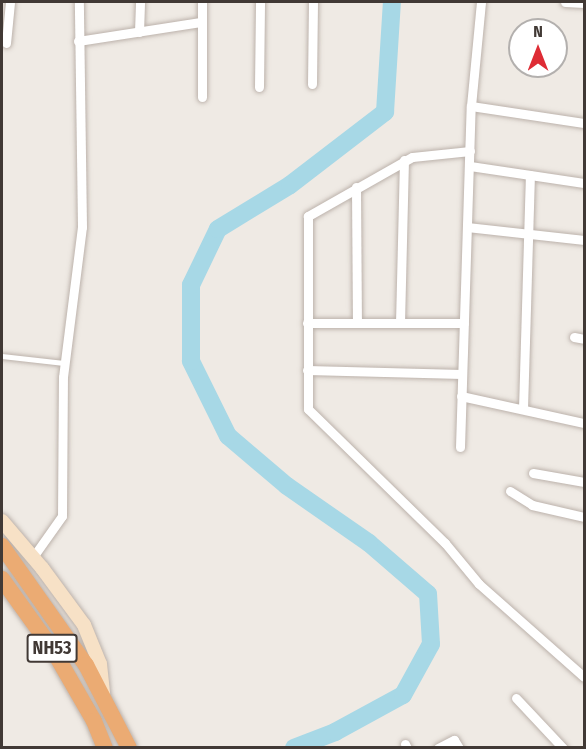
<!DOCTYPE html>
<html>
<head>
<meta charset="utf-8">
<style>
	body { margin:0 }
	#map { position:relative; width:586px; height:749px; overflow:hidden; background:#efeae4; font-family:"Fira Sans Condensed",sans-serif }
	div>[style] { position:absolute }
	.river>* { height:18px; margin:-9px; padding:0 9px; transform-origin:9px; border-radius:9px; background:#a7d8e6 }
	.roads { filter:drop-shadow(0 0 2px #bcb2ab) drop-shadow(0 0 2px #bcb2ab) }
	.lane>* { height:4.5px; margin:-2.25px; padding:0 2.25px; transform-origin:2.25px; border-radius:2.25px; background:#fff }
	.street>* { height:9px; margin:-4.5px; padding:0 4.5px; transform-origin:4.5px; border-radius:4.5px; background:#fff }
	.secondary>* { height:14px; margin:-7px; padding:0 7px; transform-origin:7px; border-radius:7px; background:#f7e1c6 }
	.highway>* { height:16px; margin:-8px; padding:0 8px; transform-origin:8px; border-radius:8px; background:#ebab73 }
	span { translate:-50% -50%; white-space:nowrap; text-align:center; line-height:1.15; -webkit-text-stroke:6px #fff; paint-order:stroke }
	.shield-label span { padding:2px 4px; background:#fff; border:2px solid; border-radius:4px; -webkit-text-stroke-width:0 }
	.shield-label { font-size:18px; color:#413935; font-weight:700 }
	.frame { position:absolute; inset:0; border:3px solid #413935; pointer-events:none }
	.north { position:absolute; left:508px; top:18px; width:60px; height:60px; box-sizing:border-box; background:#fff; border:2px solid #b3b0ae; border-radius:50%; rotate:0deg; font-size:16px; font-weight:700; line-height:24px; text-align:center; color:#413935 }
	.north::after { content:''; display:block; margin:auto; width:21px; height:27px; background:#de2c35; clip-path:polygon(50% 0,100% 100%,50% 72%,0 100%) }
</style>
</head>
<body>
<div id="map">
	<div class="river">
		<i style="left:294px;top:748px;width:44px;rotate:-21.3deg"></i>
		<i style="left:335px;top:732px;width:77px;rotate:-28.6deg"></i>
		<i style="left:403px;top:695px;width:58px;rotate:-61.2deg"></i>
		<i style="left:431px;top:644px;width:50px;rotate:-93.4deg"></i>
		<i style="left:428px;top:594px;width:78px;rotate:-139.2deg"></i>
		<i style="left:369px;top:543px;width:100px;rotate:-145.2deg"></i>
		<i style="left:287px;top:486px;width:77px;rotate:-139.7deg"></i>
		<i style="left:228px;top:436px;width:84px;rotate:-116.3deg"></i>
		<i style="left:191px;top:361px;width:76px;rotate:-90deg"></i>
		<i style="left:191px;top:285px;width:62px;rotate:-64.3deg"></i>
		<i style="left:218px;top:229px;width:84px;rotate:-31.4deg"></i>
		<i style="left:290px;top:185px;width:120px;rotate:-37.5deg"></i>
		<i style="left:385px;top:112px;width:110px;rotate:-86.4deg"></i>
	</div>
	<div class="roads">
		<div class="lane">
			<i style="left:2px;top:356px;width:62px;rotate:6.4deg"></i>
		</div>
		<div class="street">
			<i style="left:202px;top:2px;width:95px;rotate:90deg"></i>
			<i style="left:481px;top:2px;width:104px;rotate:95.5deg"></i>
			<i style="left:471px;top:106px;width:114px;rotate:8.6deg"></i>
			<i style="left:565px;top:2px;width:19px;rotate:3deg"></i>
			<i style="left:139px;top:32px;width:30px;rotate:-88deg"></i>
			<i style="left:78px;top:41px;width:124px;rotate:-8.8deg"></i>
			<i style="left:6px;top:43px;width:41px;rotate:-84.4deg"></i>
			<i style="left:312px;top:84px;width:82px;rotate:-89.3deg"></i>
			<i style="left:259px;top:87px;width:85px;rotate:-89.3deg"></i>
			<i style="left:470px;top:151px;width:58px;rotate:174.1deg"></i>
			<i style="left:412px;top:157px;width:120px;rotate:150.4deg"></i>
			<i style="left:308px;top:216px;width:193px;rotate:90deg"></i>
			<i style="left:308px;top:409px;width:192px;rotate:44.4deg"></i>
			<i style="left:445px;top:543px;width:53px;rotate:50.3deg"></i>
			<i style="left:479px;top:584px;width:140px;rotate:41.5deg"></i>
			<i style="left:470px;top:166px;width:115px;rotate:8.5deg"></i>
			<i style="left:356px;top:187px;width:136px;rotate:89.6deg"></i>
			<i style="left:467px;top:227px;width:118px;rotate:6.3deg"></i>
			<i style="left:307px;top:323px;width:157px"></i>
			<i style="left:400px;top:323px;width:163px;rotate:-88.6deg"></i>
			<i style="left:574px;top:337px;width:10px;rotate:11deg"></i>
			<i style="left:307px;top:370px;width:155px;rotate:1.5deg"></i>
			<i style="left:461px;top:396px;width:126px;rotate:12.4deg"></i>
			<i style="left:523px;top:409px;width:234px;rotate:-88.3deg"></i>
			<i style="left:460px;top:447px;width:341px;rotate:-88.2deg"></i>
			<i style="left:533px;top:473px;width:52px;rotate:10deg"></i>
			<i style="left:510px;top:491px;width:26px;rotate:32deg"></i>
			<i style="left:532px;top:505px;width:53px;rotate:13deg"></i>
			<i style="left:33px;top:557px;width:50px;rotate:-54.7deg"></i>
			<i style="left:62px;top:516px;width:139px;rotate:-89.6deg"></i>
			<i style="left:63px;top:377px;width:151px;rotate:-82.8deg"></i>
			<i style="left:82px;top:227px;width:225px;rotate:-90.8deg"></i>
			<i style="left:516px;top:698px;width:69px;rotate:46.8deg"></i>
			<i style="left:405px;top:744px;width:4px;rotate:63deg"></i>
			<i style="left:438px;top:748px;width:18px;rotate:-27deg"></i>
			<i style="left:454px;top:740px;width:9px;rotate:58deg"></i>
		</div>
		<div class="secondary">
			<i style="left:2px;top:521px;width:62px;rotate:49.6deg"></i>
			<i style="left:42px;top:568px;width:71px;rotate:53.6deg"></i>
			<i style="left:84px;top:625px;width:42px;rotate:67.7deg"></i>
			<i style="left:100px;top:664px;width:30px;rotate:84deg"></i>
		</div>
		<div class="highway">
			<i style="left:2px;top:546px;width:146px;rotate:54.8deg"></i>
			<i style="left:86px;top:665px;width:93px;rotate:62.6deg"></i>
			<i style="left:2px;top:579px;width:87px;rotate:54.3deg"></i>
			<i style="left:53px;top:650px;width:82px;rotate:60deg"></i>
			<i style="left:94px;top:721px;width:29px;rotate:68deg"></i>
		</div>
	</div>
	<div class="shield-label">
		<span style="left:52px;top:648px">NH53</span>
	</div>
	<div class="frame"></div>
	<div class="north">N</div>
</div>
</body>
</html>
